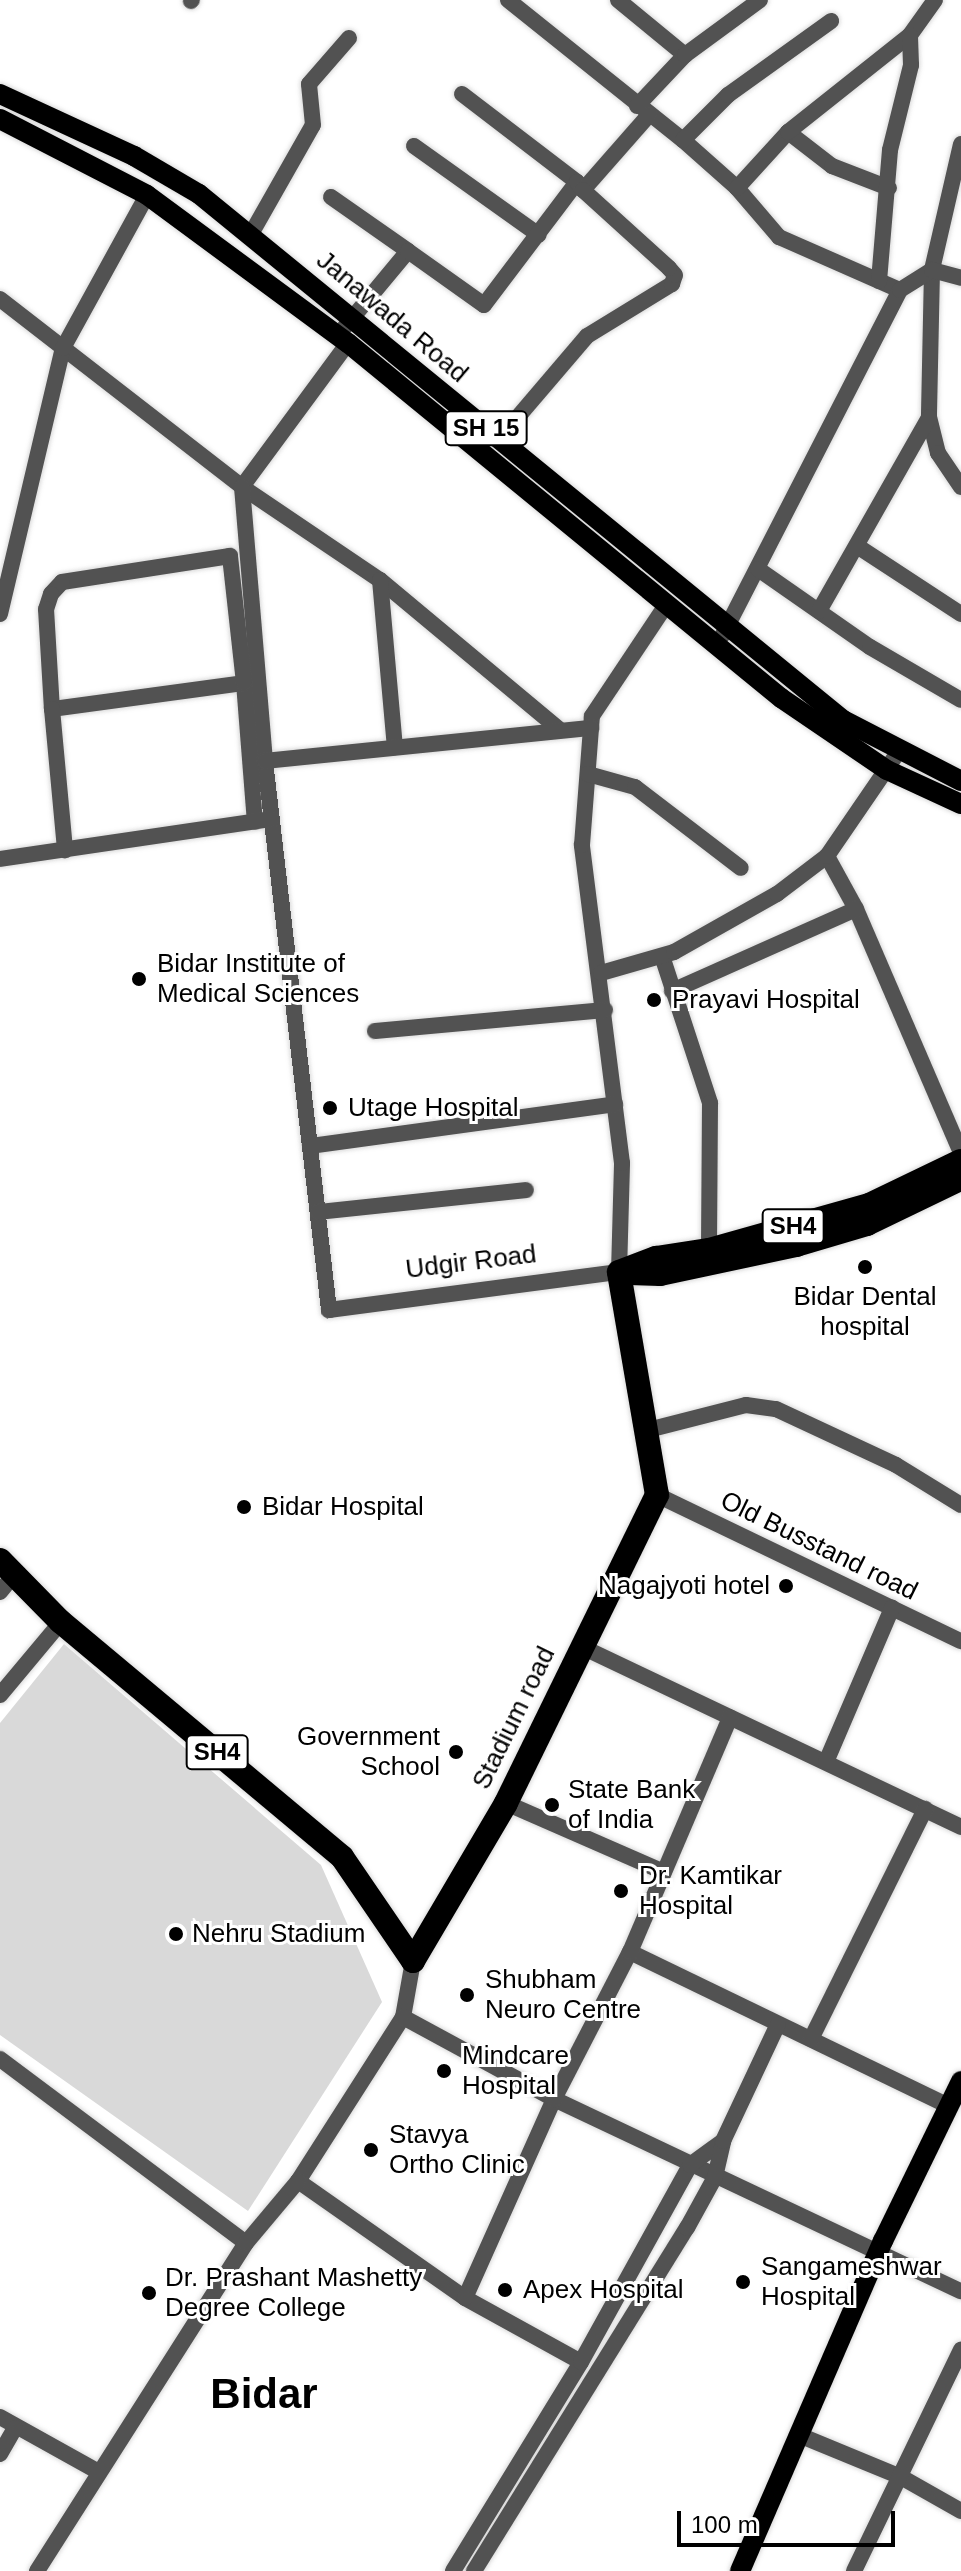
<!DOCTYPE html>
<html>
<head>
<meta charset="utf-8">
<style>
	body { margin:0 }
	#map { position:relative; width:961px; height:2571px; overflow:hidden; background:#fff; font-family:Arial,sans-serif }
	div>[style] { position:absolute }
	.green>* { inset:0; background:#d9d9d9 }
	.roads { filter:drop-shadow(0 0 2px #dbdbdb) drop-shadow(0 0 2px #dbdbdb) }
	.minor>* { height:16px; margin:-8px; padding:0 8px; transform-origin:8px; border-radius:8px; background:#525252 }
	.major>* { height:20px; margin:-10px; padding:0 10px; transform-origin:10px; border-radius:10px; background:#000 }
	.highway>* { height:24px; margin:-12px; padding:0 12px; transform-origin:12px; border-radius:12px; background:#000 }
	.dots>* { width:22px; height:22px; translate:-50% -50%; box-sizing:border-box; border:4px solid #fff; border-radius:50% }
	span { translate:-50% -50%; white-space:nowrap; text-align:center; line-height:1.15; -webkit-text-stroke:6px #fff; paint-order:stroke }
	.shield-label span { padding:2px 6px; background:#fff; border:2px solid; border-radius:6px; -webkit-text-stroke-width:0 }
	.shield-label { font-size:24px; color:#000; font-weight:700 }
	.street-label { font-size:26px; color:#000 }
	.poi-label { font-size:26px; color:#000 }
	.left { translate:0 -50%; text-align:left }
	.right { translate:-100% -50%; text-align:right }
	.town-label { font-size:42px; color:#000; font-weight:700 }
	.scale { position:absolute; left:677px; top:2511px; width:218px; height:36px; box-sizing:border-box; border:4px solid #000; border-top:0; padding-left:10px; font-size:24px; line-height:28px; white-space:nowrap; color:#000; -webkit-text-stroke:6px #fff; paint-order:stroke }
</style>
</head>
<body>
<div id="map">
	<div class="green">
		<i style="clip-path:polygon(64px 1644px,321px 1865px,382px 2002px,248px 2211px,0 2035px,0 1723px)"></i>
	</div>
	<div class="roads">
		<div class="minor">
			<i style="left:508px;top:0;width:224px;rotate:38.7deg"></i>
			<i style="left:683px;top:140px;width:72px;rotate:41.6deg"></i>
			<i style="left:737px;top:188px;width:65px;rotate:49.4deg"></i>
			<i style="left:779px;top:237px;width:132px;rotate:23.7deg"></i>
			<i style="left:900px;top:290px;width:388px;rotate:117.2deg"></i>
			<i style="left:618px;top:0;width:87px;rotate:39.4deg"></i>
			<i style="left:191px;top:1px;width:1px;rotate:-45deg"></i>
			<i style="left:462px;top:94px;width:145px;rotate:37.4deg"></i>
			<i style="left:637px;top:106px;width:70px;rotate:-46.7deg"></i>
			<i style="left:685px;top:55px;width:93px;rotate:-36.3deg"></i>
			<i style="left:788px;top:132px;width:56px;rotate:37.7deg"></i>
			<i style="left:832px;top:166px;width:61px;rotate:21.1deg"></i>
			<i style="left:683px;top:140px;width:64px;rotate:-45deg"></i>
			<i style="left:728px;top:95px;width:127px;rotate:-35.7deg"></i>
			<i style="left:961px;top:144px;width:129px;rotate:103deg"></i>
			<i style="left:932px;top:270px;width:147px;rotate:91.2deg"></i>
			<i style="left:929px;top:417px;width:37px;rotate:76deg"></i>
			<i style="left:938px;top:453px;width:41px;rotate:55.9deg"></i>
			<i style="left:414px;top:146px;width:153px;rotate:35.5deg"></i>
			<i style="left:737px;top:188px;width:76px;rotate:-47.7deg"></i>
			<i style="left:788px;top:132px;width:156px;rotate:-38.5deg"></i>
			<i style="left:910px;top:35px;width:43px;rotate:-54.5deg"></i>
			<i style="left:331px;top:197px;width:94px;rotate:35deg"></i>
			<i style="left:251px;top:234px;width:125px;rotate:-60.4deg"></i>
			<i style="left:313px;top:125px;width:41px;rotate:-95.6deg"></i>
			<i style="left:309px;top:84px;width:61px;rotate:-49deg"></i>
			<i style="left:879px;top:281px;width:131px;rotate:-85.2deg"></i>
			<i style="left:890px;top:150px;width:88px;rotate:-76.1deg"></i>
			<i style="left:911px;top:65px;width:30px;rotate:-92deg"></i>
			<i style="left:900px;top:290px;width:38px;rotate:-32deg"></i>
			<i style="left:932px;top:270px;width:30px;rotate:15deg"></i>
			<i style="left:0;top:299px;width:306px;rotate:37.8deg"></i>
			<i style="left:242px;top:487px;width:166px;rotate:34deg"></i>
			<i style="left:380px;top:580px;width:233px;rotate:39.8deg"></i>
			<i style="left:344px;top:328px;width:100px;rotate:-50.3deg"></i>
			<i style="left:408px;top:251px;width:93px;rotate:35.4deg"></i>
			<i style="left:484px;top:305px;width:154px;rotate:-52.9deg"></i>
			<i style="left:577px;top:182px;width:10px;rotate:53deg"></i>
			<i style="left:583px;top:190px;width:100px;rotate:-48.7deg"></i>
			<i style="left:348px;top:343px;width:179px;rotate:126.4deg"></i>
			<i style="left:242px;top:487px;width:275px;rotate:85.2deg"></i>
			<i style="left:265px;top:761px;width:553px;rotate:83.35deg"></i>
			<i style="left:329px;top:1310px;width:292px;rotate:-7.5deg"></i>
			<i style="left:619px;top:1272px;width:109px;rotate:-88.4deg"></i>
			<i style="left:622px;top:1163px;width:321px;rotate:-97.2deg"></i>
			<i style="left:582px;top:845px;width:129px;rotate:-85.6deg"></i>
			<i style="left:592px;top:716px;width:133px;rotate:-56.3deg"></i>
			<i style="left:499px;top:439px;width:135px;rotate:-49.5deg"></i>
			<i style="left:587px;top:336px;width:100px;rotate:-31.5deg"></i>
			<i style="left:672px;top:284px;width:9px;rotate:-72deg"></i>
			<i style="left:675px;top:275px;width:9px;rotate:-131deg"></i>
			<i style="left:669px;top:268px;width:116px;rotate:-137.8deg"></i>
			<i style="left:857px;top:546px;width:124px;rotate:33.2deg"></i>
			<i style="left:758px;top:569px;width:136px;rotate:34.9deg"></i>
			<i style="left:870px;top:647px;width:105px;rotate:30.2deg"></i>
			<i style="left:380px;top:580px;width:168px;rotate:84.9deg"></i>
			<i style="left:819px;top:611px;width:223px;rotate:-60.4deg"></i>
			<i style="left:0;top:614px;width:273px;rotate:-76.7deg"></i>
			<i style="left:63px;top:348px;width:175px;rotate:-61.2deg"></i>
			<i style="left:244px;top:683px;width:139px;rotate:85.5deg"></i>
			<i style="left:52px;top:709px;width:194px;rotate:-7.7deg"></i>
			<i style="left:244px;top:683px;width:128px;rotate:-96.3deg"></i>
			<i style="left:230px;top:556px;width:170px;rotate:171.2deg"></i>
			<i style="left:62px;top:582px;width:16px;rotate:133deg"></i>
			<i style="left:51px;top:594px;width:16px;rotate:108deg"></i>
			<i style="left:46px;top:609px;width:100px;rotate:86.6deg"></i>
			<i style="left:52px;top:709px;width:142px;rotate:84.7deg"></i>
			<i style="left:265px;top:761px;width:328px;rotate:-5.8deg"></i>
			<i style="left:588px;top:774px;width:49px;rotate:15.5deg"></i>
			<i style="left:635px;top:787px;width:133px;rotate:37.4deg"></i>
			<i style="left:827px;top:856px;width:60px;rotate:61.3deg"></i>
			<i style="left:856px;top:909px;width:266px;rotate:66.7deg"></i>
			<i style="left:0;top:859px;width:274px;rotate:-8.4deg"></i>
			<i style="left:662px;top:956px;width:155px;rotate:71.9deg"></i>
			<i style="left:710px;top:1103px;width:147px;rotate:90.4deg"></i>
			<i style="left:601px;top:973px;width:76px;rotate:-16deg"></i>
			<i style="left:674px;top:952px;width:118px;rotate:-29.4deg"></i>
			<i style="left:777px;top:894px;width:63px;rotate:-37.2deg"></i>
			<i style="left:827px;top:856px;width:127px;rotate:-55.6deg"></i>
			<i style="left:672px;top:991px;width:201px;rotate:-24deg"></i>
			<i style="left:375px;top:1031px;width:231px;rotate:-5.2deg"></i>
			<i style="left:310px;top:1146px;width:308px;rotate:-7.8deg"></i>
			<i style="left:318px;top:1212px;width:209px;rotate:-6deg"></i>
			<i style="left:648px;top:1430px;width:101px;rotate:-14.3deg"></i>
			<i style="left:746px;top:1405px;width:30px;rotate:8deg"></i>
			<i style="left:776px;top:1409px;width:132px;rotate:25deg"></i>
			<i style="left:896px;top:1465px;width:76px;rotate:31.6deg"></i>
			<i style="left:657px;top:1495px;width:337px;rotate:25.7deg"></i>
			<i style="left:0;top:1592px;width:22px;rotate:-51deg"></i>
			<i style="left:580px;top:1646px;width:422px;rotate:25.4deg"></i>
			<i style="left:0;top:1695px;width:95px;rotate:-50.1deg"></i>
			<i style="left:826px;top:1762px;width:168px;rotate:-66.8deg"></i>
			<i style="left:506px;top:1803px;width:172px;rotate:23.6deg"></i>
			<i style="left:630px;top:1952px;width:354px;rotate:25.8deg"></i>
			<i style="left:413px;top:1961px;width:57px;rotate:100.1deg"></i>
			<i style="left:403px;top:2017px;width:195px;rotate:122.6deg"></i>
			<i style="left:298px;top:2181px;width:204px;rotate:35deg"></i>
			<i style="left:465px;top:2298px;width:132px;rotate:28.9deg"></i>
			<i style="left:403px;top:2017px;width:172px;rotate:28.5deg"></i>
			<i style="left:554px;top:2099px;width:450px;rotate:25.3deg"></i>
			<i style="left:811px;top:2039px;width:257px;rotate:-63.6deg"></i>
			<i style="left:0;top:2059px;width:307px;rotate:36.8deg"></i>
			<i style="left:465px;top:2298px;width:218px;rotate:-65.9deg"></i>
			<i style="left:554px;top:2099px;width:165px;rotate:-62.7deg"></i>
			<i style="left:630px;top:1952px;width:255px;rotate:-66.9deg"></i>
			<i style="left:0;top:2417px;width:111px;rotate:29.1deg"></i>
			<i style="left:799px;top:2435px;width:110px;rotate:22.4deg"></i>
			<i style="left:901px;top:2477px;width:69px;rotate:29.5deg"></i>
			<i style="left:0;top:2454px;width:30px;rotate:-60deg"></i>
			<i style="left:37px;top:2571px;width:389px;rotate:-57.5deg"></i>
			<i style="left:246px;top:2243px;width:81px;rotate:-50deg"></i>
			<i style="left:453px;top:2571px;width:245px;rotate:-58.5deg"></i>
			<i style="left:581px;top:2362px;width:225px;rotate:-61deg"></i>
			<i style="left:690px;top:2165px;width:41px;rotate:-36deg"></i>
			<i style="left:474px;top:2571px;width:404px;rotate:-58.2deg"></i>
			<i style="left:687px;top:2228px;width:58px;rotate:-61.2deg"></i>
			<i style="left:715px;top:2177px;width:37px;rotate:-77deg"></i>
			<i style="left:723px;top:2141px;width:129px;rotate:-64.8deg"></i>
			<i style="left:854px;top:2571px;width:246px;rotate:-64.2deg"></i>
		</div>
		<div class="major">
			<i style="left:0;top:94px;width:148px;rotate:24.8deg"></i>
			<i style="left:134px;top:156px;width:75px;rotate:30.3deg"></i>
			<i style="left:199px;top:194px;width:832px;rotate:39.24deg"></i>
			<i style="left:843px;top:720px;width:133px;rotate:27.3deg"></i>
			<i style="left:0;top:119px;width:165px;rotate:27.3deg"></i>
			<i style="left:147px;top:195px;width:250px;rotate:36.4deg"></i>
			<i style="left:348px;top:343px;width:560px;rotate:39.35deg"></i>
			<i style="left:781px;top:698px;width:128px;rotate:34.2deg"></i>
			<i style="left:887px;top:770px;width:81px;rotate:24.7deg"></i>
			<i style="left:740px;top:2571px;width:360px;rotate:-66.6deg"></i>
			<i style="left:883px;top:2241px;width:178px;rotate:-64deg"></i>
		</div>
		<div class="highway">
			<i style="left:619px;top:1272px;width:40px;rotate:-21deg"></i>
			<i style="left:656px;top:1258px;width:54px;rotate:-8.6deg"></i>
			<i style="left:709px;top:1250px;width:166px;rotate:-15.7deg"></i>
			<i style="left:869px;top:1205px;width:102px;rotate:-25.6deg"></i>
			<i style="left:629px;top:1273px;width:31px;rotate:2deg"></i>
			<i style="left:660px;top:1274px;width:139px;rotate:-12deg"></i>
			<i style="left:796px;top:1245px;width:74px;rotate:-16.5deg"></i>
			<i style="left:867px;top:1224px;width:103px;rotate:-25.8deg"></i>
			<i style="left:0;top:1560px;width:87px;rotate:45.5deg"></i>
			<i style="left:61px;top:1622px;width:366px;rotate:39.9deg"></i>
			<i style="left:342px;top:1857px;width:126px;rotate:55.7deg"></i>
			<i style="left:413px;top:1961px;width:183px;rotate:-59.5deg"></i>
			<i style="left:506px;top:1803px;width:343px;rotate:-63.9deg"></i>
			<i style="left:657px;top:1495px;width:226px;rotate:-99.7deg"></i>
		</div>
	</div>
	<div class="dots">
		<i style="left:139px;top:979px;background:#000"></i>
		<i style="left:654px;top:1000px;background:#000"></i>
		<i style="left:330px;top:1108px;background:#000"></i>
		<i style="left:865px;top:1267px;background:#000"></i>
		<i style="left:244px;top:1507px;background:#000"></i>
		<i style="left:786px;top:1586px;background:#000"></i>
		<i style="left:456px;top:1752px;background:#000"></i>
		<i style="left:552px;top:1805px;background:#000"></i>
		<i style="left:621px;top:1891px;background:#000"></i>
		<i style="left:176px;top:1934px;background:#000"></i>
		<i style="left:467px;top:1995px;background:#000"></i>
		<i style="left:444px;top:2071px;background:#000"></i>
		<i style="left:371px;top:2150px;background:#000"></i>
		<i style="left:743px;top:2282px;background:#000"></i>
		<i style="left:505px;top:2290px;background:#000"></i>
		<i style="left:149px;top:2293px;background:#000"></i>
	</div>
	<div class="shield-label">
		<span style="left:486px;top:428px">SH 15</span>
		<span style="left:793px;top:1226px">SH4</span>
		<span style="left:217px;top:1752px">SH4</span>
	</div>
	<div class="street-label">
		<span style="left:392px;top:317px;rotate:40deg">Janawada Road</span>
		<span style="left:471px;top:1262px;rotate:-7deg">Udgir Road</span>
		<span style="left:819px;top:1546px;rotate:26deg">Old Busstand road</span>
		<span style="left:514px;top:1718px;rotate:-64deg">Stadium road</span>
	</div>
	<div class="poi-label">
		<span class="left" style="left:157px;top:979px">Bidar Institute of<br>Medical Sciences</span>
		<span class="left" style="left:672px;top:1000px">Prayavi Hospital</span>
		<span class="left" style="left:348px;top:1108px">Utage Hospital</span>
		<span style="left:865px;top:1312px">Bidar Dental<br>hospital</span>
		<span class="left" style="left:262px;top:1507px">Bidar Hospital</span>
		<span class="right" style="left:770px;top:1586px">Nagajyoti hotel</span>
		<span class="right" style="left:440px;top:1752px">Government<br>School</span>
		<span class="left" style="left:568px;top:1805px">State Bank<br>of India</span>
		<span class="left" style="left:639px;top:1891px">Dr. Kamtikar<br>Hospital</span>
		<span class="left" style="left:192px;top:1934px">Nehru Stadium</span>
		<span class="left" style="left:485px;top:1995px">Shubham<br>Neuro Centre</span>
		<span class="left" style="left:462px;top:2071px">Mindcare<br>Hospital</span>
		<span class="left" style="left:389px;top:2150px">Stavya<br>Ortho Clinic</span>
		<span class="left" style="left:761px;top:2282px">Sangameshwar<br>Hospital</span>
		<span class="left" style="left:165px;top:2293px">Dr. Prashant Mashetty<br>Degree College</span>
		<span class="left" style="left:523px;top:2290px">Apex Hospital</span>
	</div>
	<div class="town-label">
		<span style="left:264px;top:2394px">Bidar</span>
	</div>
	<div class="scale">100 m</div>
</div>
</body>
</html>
